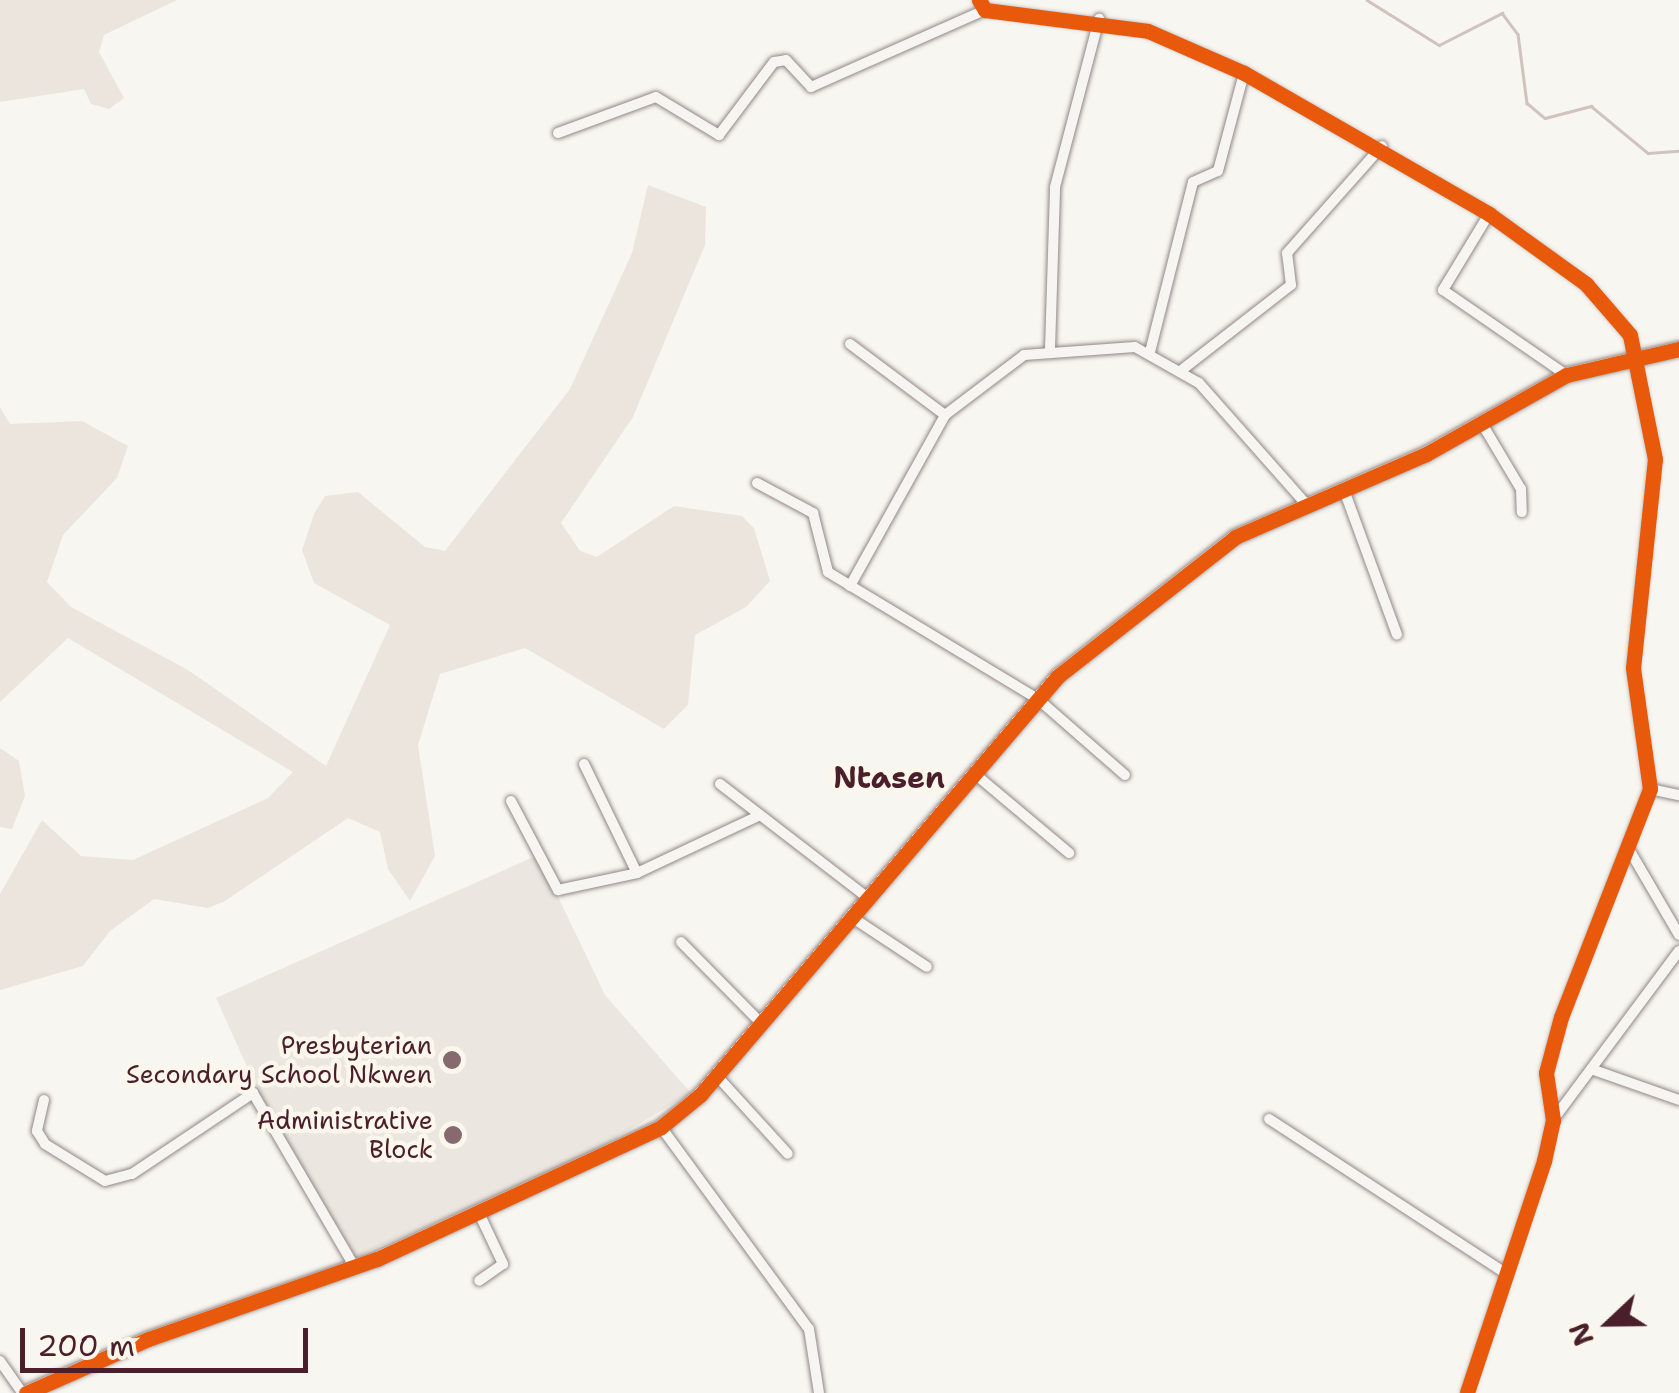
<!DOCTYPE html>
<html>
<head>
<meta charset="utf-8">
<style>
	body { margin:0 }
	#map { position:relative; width:1679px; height:1393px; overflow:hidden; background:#f8f6f0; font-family:"Shantell Sans",sans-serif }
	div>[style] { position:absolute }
	.built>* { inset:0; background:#ebe6df }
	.green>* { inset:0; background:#ece5de }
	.stream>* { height:2.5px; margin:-1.25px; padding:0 1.25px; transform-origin:1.25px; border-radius:1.25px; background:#d0c3bf }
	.roads { filter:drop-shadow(0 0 2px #918787) drop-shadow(0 0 2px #918787) }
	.street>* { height:10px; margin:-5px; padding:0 5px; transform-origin:5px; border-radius:5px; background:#f6f5f1 }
	.secondary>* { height:14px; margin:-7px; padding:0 7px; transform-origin:7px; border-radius:7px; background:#f6f5f1 }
	.cycleway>* { height:15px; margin:-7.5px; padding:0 7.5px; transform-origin:7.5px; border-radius:7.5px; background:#e8590c }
	.dots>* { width:28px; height:28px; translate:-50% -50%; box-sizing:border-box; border:5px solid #fbf7ec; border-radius:50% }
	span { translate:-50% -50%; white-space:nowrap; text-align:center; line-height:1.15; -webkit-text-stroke:9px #fbf7ec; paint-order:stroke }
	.poi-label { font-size:25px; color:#4a1f2b }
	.right { translate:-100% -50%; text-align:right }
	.quarter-label { font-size:30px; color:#4a1f2b; font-weight:700 }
	.north { position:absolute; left:1559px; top:1273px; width:100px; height:100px; -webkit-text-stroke:8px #fbf7ec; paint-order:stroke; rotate:248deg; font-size:28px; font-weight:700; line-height:40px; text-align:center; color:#4a1f2b }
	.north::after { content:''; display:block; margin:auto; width:35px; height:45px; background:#4a1f2b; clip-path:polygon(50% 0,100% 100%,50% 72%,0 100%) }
	.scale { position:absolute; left:20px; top:1328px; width:288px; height:45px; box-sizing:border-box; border:5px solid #4a1f2b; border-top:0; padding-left:12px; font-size:30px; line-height:35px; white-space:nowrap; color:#4a1f2b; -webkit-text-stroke:8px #fbf7ec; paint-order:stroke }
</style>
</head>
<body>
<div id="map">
	<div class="built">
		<i style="clip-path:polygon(538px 855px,605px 995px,691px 1093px,575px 1162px,355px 1257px,299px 1182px,216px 998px)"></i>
	</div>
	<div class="green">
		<i style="clip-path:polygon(0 0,177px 0,104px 35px,99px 52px,124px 98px,109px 109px,91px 104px,84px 89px,0 102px)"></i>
		<i style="clip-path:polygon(648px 185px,706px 207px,705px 245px,633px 417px,561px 523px,580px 551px,597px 557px,674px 506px,742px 516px,754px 528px,770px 581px,746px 607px,695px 635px,688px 705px,664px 729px,525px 648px,440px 674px,418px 745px,435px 856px,410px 901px,388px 869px,380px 832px,348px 818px,225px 901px,208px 908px,154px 899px,110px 931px,83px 966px,0 990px,0 894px,42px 820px,81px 856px,133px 860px,268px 798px,293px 772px,68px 638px,0 702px,0 407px,10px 424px,82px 421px,128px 446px,117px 478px,63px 535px,47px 582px,71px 607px,188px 670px,326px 766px,390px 625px,314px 583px,302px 550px,314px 514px,325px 496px,358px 492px,425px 547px,445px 551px,570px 389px,632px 253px)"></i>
		<i style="clip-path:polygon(0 748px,19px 761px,25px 796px,12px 829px,0 827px)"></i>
	</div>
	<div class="stream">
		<i style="left:1367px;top:0;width:85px;rotate:32deg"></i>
		<i style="left:1439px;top:45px;width:71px;rotate:-26.9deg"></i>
		<i style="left:1502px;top:13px;width:26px;rotate:53deg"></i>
		<i style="left:1518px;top:34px;width:70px;rotate:82.6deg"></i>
		<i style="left:1527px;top:103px;width:23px;rotate:40deg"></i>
		<i style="left:1545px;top:118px;width:48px;rotate:-14.6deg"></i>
		<i style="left:1591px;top:106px;width:74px;rotate:39.5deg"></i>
		<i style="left:1648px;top:153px;width:31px;rotate:-4deg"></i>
	</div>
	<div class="roads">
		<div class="street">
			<i style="left:979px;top:0;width:12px;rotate:59deg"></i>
			<i style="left:985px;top:10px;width:164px;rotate:7.3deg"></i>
			<i style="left:1148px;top:31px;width:105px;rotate:23.6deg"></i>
			<i style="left:1244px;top:73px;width:283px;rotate:29.9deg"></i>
			<i style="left:1489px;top:214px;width:120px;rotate:35.8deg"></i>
			<i style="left:1586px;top:284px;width:67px;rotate:49.2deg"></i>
			<i style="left:1630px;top:335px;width:126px;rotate:78.6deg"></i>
			<i style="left:1655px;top:459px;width:210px;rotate:96deg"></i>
			<i style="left:1633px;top:668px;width:122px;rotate:82deg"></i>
			<i style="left:1650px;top:789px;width:245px;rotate:111.3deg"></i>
			<i style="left:1561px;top:1017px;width:58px;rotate:105deg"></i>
			<i style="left:1546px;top:1073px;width:48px;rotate:81.5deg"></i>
			<i style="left:1553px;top:1120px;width:42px;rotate:102.4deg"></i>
			<i style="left:1544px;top:1161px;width:244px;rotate:108.4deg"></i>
			<i style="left:558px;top:133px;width:104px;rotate:-20.2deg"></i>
			<i style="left:656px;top:97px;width:74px;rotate:31.1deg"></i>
			<i style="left:719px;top:135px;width:91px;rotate:-53deg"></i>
			<i style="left:774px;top:62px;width:12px;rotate:-9deg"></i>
			<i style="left:786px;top:60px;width:37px;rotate:47deg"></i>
			<i style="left:811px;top:87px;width:190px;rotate:-23.9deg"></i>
			<i style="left:1489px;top:214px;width:89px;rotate:121.2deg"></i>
			<i style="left:1443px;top:290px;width:150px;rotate:34.6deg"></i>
			<i style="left:850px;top:344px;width:119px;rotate:36.8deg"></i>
			<i style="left:945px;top:415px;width:99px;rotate:-37.2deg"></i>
			<i style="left:1024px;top:355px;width:111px;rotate:-4.1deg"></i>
			<i style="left:1135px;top:347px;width:73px;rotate:29.4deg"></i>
			<i style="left:1199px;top:383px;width:163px;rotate:48.5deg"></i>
			<i style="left:1050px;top:349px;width:162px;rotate:-88.2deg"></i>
			<i style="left:1055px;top:187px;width:174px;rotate:-75.3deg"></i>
			<i style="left:1150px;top:352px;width:175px;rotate:-75.8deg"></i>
			<i style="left:1193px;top:182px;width:27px;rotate:-24deg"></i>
			<i style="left:1218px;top:171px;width:101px;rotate:-75.1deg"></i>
			<i style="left:1183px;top:369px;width:137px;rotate:-37.9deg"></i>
			<i style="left:1291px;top:285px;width:32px;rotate:-97deg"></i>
			<i style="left:1287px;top:253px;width:143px;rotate:-48.4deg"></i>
			<i style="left:1481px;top:422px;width:78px;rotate:59.2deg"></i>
			<i style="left:1521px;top:489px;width:23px;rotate:88deg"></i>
			<i style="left:757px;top:483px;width:64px;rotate:28.2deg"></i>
			<i style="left:813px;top:513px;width:61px;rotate:75.7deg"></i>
			<i style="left:828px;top:572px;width:247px;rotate:31.2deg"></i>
			<i style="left:1039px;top:700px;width:114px;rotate:41.1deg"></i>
			<i style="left:1344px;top:490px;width:154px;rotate:69.9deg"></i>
			<i style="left:850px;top:586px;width:196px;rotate:-60.9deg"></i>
			<i style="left:584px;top:764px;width:121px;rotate:64.1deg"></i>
			<i style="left:637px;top:873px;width:134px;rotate:-25.2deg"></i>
			<i style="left:975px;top:774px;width:123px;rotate:40deg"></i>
			<i style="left:720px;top:784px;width:187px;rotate:37.6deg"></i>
			<i style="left:1650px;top:789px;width:30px;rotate:12deg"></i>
			<i style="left:511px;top:801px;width:101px;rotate:62.2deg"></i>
			<i style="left:558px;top:890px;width:81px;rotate:-12.1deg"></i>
			<i style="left:1630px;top:851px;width:97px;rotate:59.7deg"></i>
			<i style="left:850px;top:916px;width:92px;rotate:33.5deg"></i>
			<i style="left:681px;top:942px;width:112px;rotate:45.4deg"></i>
			<i style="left:1591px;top:1069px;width:93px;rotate:19.4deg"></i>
			<i style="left:717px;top:1076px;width:105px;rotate:47.7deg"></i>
			<i style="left:44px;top:1100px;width:32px;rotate:103deg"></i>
			<i style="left:37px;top:1131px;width:15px;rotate:58deg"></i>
			<i style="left:45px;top:1144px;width:70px;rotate:31.7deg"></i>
			<i style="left:105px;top:1181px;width:28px;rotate:-15deg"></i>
			<i style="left:132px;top:1174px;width:146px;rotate:-33.8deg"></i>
			<i style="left:253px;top:1093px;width:200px;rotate:59.7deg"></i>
			<i style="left:1269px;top:1119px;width:282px;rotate:33.1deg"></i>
			<i style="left:1553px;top:1120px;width:211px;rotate:-53.3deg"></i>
			<i style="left:661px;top:1127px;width:250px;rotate:53.8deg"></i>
			<i style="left:809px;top:1329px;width:65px;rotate:81.1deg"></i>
			<i style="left:478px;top:1211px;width:59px;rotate:64.7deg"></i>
			<i style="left:503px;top:1264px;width:29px;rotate:145deg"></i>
			<i style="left:0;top:1361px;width:39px;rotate:55deg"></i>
		</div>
		<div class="secondary">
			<i style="left:26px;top:1393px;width:133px;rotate:-23.9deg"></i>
			<i style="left:148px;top:1339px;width:243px;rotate:-19.3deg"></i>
			<i style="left:377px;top:1259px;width:313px;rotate:-24.9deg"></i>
			<i style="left:661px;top:1127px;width:50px;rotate:-39.4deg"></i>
			<i style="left:700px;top:1095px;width:551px;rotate:-49.49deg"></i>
			<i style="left:1058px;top:676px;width:225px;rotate:-38.1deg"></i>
			<i style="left:1235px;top:537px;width:208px;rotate:-23.5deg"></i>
			<i style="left:1426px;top:454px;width:161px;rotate:-29.4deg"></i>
			<i style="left:1566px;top:375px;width:116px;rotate:-13deg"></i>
		</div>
	</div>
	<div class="cycleway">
		<i style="left:979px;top:0;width:12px;rotate:59deg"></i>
		<i style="left:985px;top:10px;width:164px;rotate:7.3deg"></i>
		<i style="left:1148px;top:31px;width:105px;rotate:23.6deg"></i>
		<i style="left:1244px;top:73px;width:283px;rotate:29.9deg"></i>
		<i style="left:1489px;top:214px;width:120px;rotate:35.8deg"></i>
		<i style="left:1586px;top:284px;width:67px;rotate:49.2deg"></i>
		<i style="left:1630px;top:335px;width:126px;rotate:78.6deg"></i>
		<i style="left:1655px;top:459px;width:210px;rotate:96deg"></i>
		<i style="left:1633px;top:668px;width:122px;rotate:82deg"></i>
		<i style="left:1650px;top:789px;width:245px;rotate:111.3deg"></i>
		<i style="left:1561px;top:1017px;width:58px;rotate:105deg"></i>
		<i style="left:1546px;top:1073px;width:48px;rotate:81.5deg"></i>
		<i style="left:1553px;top:1120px;width:42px;rotate:102.4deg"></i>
		<i style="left:1544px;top:1161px;width:244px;rotate:108.4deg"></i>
		<i style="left:26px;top:1393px;width:133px;rotate:-23.9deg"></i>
		<i style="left:148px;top:1339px;width:243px;rotate:-19.3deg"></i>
		<i style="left:377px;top:1259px;width:313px;rotate:-24.9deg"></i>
		<i style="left:661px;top:1127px;width:50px;rotate:-39.4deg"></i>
		<i style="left:700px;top:1095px;width:551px;rotate:-49.49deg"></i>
		<i style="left:1058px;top:676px;width:225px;rotate:-38.1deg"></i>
		<i style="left:1235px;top:537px;width:208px;rotate:-23.5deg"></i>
		<i style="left:1426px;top:454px;width:161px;rotate:-29.4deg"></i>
		<i style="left:1566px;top:375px;width:116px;rotate:-13deg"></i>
	</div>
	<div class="dots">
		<i style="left:452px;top:1060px;background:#876a70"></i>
		<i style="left:453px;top:1135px;background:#876a70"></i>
	</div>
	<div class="poi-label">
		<span class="right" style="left:432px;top:1060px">Presbyterian<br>Secondary School Nkwen</span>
		<span class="right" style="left:433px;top:1135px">Administrative<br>Block</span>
	</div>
	<div class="quarter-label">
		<span style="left:889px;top:778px">Ntasen</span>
	</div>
	<div class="north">N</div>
	<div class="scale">200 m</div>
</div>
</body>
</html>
